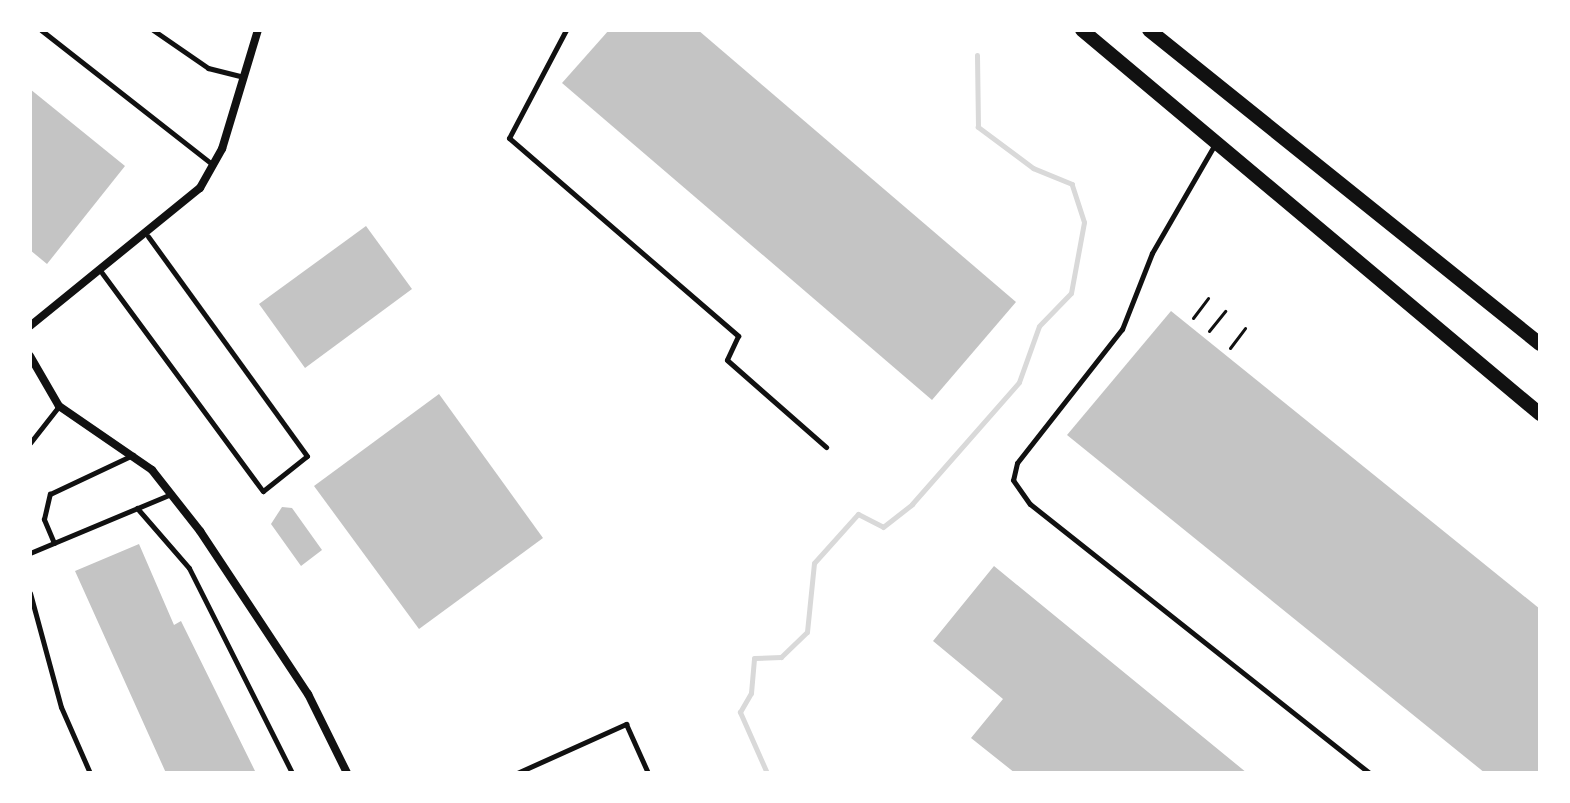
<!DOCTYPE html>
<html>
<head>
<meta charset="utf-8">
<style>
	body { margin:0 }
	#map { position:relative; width:1570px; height:803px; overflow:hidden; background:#fff; font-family:"IBM Plex Sans",sans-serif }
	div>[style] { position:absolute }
	.stream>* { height:5px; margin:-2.5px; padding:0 2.5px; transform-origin:2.5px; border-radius:2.5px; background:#d9d9d9 }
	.building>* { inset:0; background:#c4c4c4 }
	.path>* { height:3px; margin:-1.5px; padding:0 1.5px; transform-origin:1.5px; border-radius:1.5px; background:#111 }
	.service>* { height:5px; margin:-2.5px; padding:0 2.5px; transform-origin:2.5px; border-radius:2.5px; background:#111 }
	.minor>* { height:8px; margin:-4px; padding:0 4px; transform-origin:4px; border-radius:4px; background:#111 }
	.primary>* { height:14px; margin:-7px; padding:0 7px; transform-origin:7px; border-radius:7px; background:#111 }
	span { translate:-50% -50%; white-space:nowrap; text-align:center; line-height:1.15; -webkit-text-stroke:6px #fff; paint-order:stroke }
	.frame { position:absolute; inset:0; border:32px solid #fff; pointer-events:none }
</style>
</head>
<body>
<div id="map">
	<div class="stream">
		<i style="left:767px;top:773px;width:67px;rotate:-113.9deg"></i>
		<i style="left:740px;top:712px;width:22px;rotate:-60deg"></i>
		<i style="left:751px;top:693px;width:35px;rotate:-85deg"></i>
		<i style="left:754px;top:658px;width:27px;rotate:-2deg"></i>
		<i style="left:781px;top:657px;width:36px;rotate:-44deg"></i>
		<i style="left:807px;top:632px;width:69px;rotate:-84.2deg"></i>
		<i style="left:814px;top:563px;width:66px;rotate:-48.1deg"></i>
		<i style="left:858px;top:514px;width:28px;rotate:27deg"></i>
		<i style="left:883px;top:527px;width:37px;rotate:-38deg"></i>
		<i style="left:912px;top:504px;width:162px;rotate:-48.7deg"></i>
		<i style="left:1019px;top:382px;width:59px;rotate:-70.3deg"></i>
		<i style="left:1039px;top:326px;width:46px;rotate:-45.9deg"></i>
		<i style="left:1071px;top:293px;width:72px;rotate:-79.6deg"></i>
		<i style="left:1084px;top:222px;width:40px;rotate:-108deg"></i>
		<i style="left:1072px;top:184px;width:42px;rotate:-157.7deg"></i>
		<i style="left:1033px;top:168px;width:69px;rotate:-143.3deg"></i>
		<i style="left:978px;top:127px;width:72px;rotate:-90.8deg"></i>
	</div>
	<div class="building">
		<i style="clip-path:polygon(609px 30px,698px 30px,1016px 302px,932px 400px,562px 83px)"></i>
		<i style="clip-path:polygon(30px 89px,125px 166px,47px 264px,30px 250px)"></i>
		<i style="clip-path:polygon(366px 226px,412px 289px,305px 368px,259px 304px)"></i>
		<i style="clip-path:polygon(1171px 311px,1540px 609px,1540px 773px,1485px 773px,1067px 435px)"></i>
		<i style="clip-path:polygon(439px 394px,543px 538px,419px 629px,314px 486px)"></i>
		<i style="clip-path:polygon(282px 507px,292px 508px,322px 550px,301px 566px,271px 524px)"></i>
		<i style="clip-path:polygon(139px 544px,174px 625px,181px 621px,256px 773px,166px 773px,75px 571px)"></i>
		<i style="clip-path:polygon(994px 566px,1247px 773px,1015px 773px,971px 738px,1003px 699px,933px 641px)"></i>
	</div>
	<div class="path">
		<i style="left:1193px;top:318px;width:25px;rotate:-53deg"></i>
		<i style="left:1209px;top:331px;width:26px;rotate:-51deg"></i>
		<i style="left:1230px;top:348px;width:25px;rotate:-53deg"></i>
	</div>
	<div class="service">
		<i style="left:41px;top:30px;width:219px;rotate:38.1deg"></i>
		<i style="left:153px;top:30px;width:67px;rotate:34.6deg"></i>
		<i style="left:208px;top:68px;width:36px;rotate:14deg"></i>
		<i style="left:566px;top:30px;width:122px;rotate:117.8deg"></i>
		<i style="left:509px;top:138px;width:303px;rotate:40.8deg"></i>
		<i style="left:738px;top:336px;width:26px;rotate:115deg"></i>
		<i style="left:727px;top:360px;width:132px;rotate:41.3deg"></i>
		<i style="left:1215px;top:144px;width:126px;rotate:120deg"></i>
		<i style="left:1152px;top:253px;width:82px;rotate:111.5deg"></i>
		<i style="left:1122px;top:329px;width:170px;rotate:128.1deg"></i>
		<i style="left:1017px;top:463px;width:17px;rotate:103deg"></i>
		<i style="left:1013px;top:480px;width:29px;rotate:55deg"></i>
		<i style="left:1030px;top:504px;width:434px;rotate:38.4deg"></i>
		<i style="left:102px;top:273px;width:271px;rotate:53.6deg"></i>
		<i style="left:263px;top:491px;width:56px;rotate:-38.5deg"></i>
		<i style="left:307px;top:456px;width:271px;rotate:-125.9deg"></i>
		<i style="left:30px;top:443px;width:47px;rotate:-51.9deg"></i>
		<i style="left:137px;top:508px;width:79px;rotate:49.1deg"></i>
		<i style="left:189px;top:568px;width:229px;rotate:63.3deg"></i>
		<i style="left:54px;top:543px;width:26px;rotate:-113deg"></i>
		<i style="left:44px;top:519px;width:26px;rotate:-77deg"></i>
		<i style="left:50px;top:494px;width:92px;rotate:-25.2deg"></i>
		<i style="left:30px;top:553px;width:153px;rotate:-22.7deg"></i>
		<i style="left:30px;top:593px;width:118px;rotate:74.8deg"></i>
		<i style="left:61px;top:707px;width:72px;rotate:66.3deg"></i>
		<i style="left:517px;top:773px;width:120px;rotate:-24.2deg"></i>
		<i style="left:626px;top:724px;width:54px;rotate:65.8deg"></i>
	</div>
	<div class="minor">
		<i style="left:30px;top:326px;width:219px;rotate:-39.1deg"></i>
		<i style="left:200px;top:188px;width:45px;rotate:-60.6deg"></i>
		<i style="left:222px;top:149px;width:124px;rotate:-73.2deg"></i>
		<i style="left:30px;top:356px;width:58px;rotate:59.9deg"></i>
		<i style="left:59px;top:406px;width:113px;rotate:34.5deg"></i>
		<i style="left:152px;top:470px;width:78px;rotate:51.8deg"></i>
		<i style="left:200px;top:531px;width:196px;rotate:56.5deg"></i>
		<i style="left:308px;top:694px;width:88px;rotate:63.7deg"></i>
	</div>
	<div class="primary">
		<i style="left:1082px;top:30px;width:598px;rotate:39.98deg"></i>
		<i style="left:1149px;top:30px;width:501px;rotate:38.77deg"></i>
	</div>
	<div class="frame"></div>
</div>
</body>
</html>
